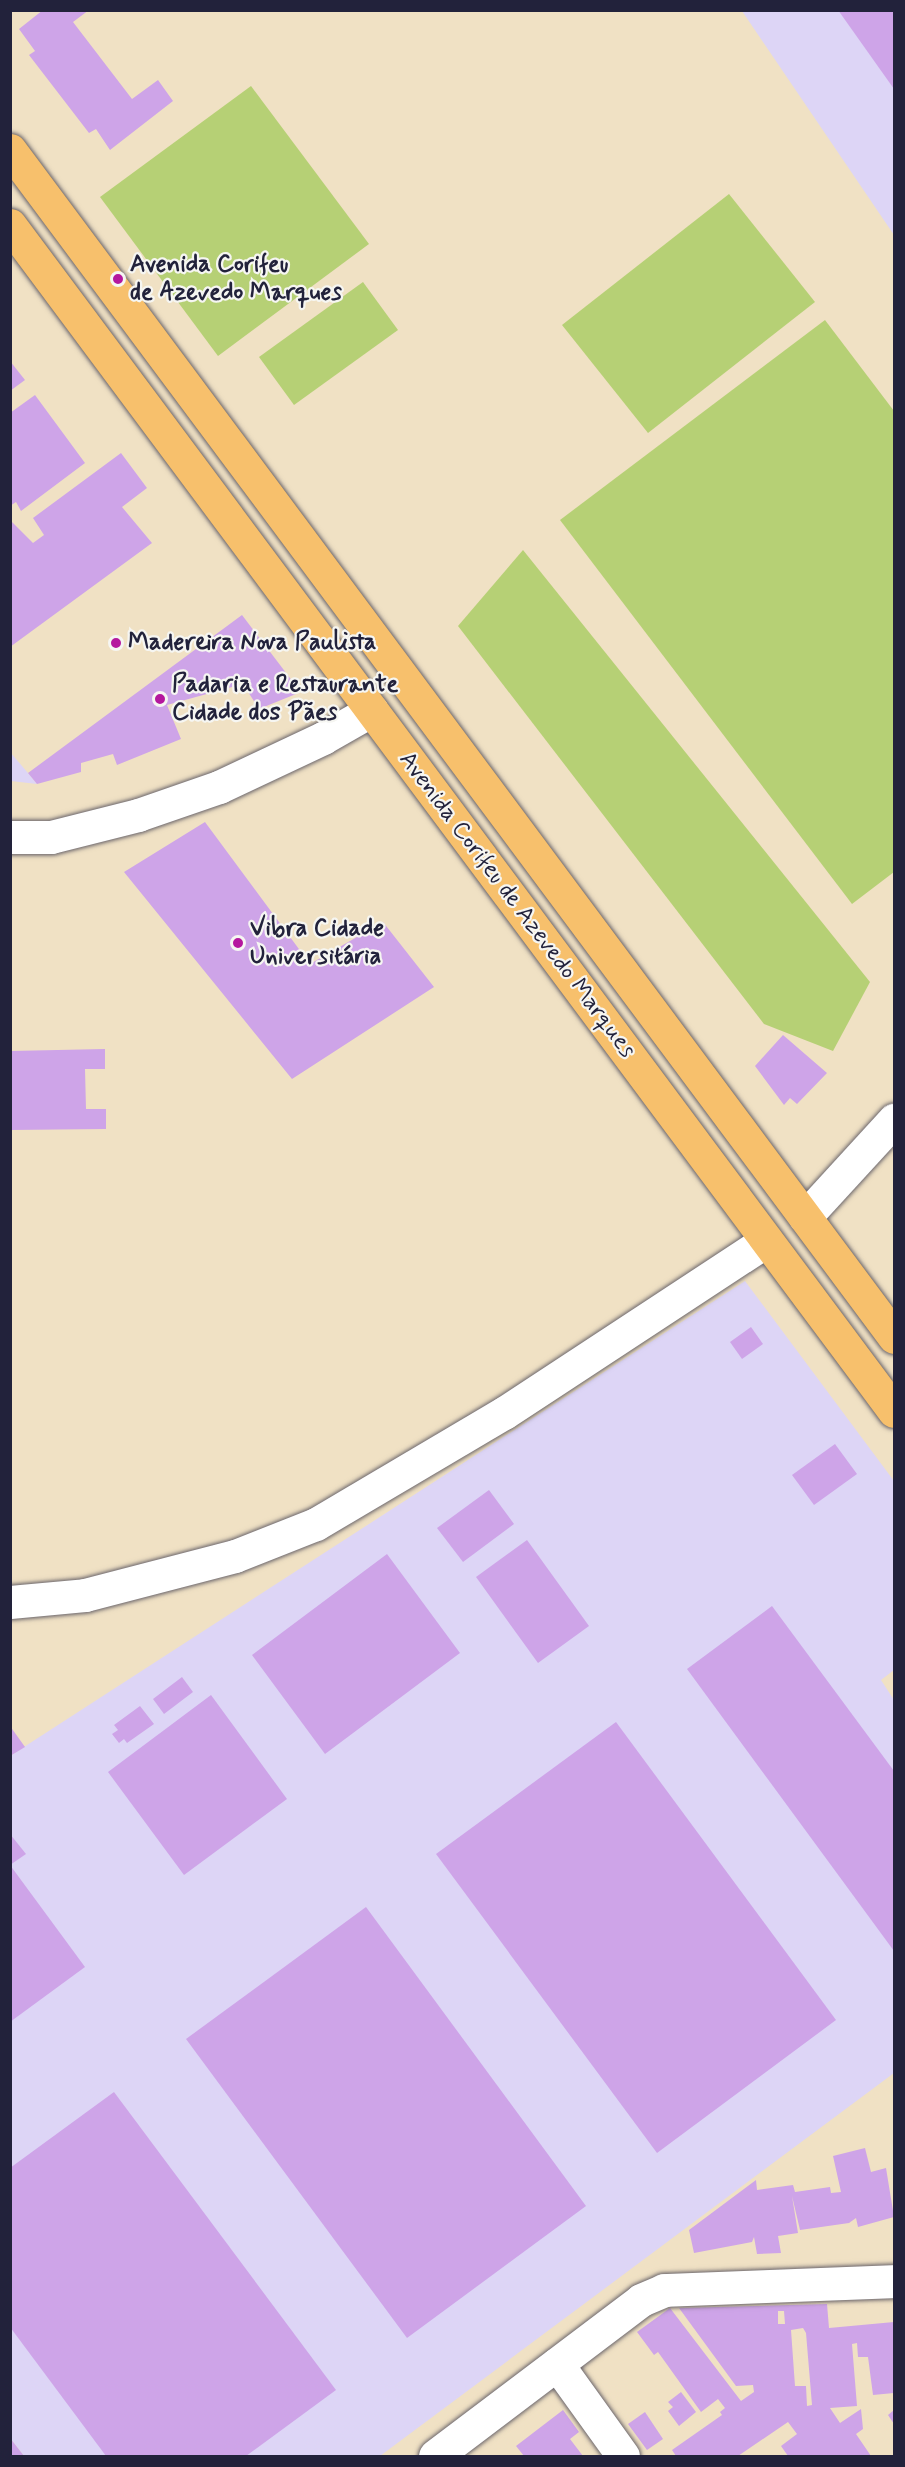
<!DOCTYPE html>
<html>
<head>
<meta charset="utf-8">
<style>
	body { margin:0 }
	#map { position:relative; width:905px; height:2467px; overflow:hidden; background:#f0e1c4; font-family:Mynerve,sans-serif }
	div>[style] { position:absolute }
	.built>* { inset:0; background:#ddd5f6 }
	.green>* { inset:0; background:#b6d075 }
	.building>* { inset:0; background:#cea4e8 }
	.roads { filter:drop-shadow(0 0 2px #6a656b) drop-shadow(0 0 2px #6a656b) }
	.street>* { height:33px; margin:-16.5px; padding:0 16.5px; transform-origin:16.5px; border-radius:16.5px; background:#fff }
	.primary>* { height:33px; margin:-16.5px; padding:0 16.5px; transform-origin:16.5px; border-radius:16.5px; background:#f7c06c }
	.dots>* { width:16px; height:16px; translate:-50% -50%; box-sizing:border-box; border:3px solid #f6f6f2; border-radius:50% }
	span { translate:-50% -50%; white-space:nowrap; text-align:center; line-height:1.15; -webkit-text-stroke:4.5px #f6f6f2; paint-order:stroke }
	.poi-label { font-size:24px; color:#22223b; font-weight:700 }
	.left { translate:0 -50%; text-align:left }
	.street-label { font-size:24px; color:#22223b }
	.frame { position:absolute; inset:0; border:12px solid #22223b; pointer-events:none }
</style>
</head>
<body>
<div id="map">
	<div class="built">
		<i style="clip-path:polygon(742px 11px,894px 11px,894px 235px)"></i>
		<i style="clip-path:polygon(10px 752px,28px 773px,37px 784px,11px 781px)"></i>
		<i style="clip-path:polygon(745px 1281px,894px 1481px,894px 1670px,881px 1680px,894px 1700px,894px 2073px,380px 2456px,24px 2456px,10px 2438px,10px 1756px)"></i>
	</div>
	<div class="green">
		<i style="clip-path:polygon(251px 86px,369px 244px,218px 356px,100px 197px)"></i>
		<i style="clip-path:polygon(729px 194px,815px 302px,648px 433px,562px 325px)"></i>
		<i style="clip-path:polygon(363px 282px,398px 330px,294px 405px,259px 357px)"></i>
		<i style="clip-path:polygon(825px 320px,894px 411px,894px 872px,852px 904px,560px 520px)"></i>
		<i style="clip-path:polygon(523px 550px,870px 982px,833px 1051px,764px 1024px,458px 626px)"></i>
	</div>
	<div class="building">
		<i style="clip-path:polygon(43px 10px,89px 10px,73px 22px,132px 99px,158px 80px,173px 101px,110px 150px,96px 129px,89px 133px,29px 55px,35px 51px,19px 29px)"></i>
		<i style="clip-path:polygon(838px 10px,894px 10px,894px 89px)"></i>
		<i style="clip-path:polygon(10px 361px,25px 380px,10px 391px)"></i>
		<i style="clip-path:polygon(35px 395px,85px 463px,21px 511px,16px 502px,10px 506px,10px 413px)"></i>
		<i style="clip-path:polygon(121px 453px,147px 488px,122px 507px,152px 543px,10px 647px,10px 520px,33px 543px,44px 535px,33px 518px)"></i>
		<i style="clip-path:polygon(242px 615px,296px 686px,296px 694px,259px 709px,239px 678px,232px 687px,167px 705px,181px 739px,117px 765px,113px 754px,81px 763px,81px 772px,37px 784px,28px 773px)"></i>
		<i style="clip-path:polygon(205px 822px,310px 964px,383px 922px,434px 987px,292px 1079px,124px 872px)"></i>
		<i style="clip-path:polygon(783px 1035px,827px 1073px,797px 1104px,790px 1098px,784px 1105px,755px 1066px)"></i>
		<i style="clip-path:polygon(105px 1049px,105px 1069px,85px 1069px,86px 1109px,106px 1109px,106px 1129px,10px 1130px,10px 1051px)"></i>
		<i style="clip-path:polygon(751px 1327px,763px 1344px,742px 1359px,730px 1342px)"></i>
		<i style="clip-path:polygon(835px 1444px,857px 1474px,814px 1505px,792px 1475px)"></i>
		<i style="clip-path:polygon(489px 1490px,514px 1524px,463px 1562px,437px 1528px)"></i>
		<i style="clip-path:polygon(527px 1540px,589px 1626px,538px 1663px,476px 1577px)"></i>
		<i style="clip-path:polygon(387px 1554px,460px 1653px,325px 1754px,252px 1655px)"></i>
		<i style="clip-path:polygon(772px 1606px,894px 1771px,894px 1951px,687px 1669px)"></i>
		<i style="clip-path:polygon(182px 1677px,193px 1692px,164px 1714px,153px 1699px)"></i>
		<i style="clip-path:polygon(211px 1695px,287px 1799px,184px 1875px,108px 1772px)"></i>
		<i style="clip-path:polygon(140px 1706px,154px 1724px,127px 1743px,124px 1739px,119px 1743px,112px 1734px,118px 1730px,114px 1725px)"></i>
		<i style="clip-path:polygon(616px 1722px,836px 2020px,657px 2153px,436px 1854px)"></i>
		<i style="clip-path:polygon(10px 1726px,25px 1747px,10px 1756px)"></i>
		<i style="clip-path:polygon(10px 1834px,26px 1854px,10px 1865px)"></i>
		<i style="clip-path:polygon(10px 1865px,85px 1967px,10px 2022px)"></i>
		<i style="clip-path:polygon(366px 1907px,586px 2206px,407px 2338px,186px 2039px)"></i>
		<i style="clip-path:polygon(114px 2092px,336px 2390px,246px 2456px,106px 2456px,10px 2327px,10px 2168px)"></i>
		<i style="clip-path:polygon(865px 2148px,871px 2172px,886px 2168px,894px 2217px,858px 2227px,856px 2218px,849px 2223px,800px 2230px,792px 2196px,798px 2233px,778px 2236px,781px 2253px,757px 2254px,754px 2237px,752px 2242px,694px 2253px,689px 2230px,756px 2180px,757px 2190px,793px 2185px,795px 2192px,830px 2187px,831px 2193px,841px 2192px,833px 2156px)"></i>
		<i style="clip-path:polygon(evenodd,827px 2304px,829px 2328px,894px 2322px,894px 2393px,873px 2395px,868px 2357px,858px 2357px,857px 2343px,852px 2344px,857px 2406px,830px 2408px,840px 2423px,861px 2409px,863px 2429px,856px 2434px,871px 2456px,788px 2456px,781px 2446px,797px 2434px,788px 2422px,738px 2456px,676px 2456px,672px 2450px,722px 2415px,720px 2412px,725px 2408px,718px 2399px,701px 2412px,658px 2352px,654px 2355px,637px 2332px,670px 2308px,741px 2401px,754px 2392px,753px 2385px,736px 2386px,679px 2308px,827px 2304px,778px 2311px,784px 2311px,785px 2324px,778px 2324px,778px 2311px,827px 2304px,803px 2328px,806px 2333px,812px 2405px,807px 2406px,806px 2386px,795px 2386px,791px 2330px,803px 2328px)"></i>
		<i style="clip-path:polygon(681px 2392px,696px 2412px,679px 2426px,668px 2411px,673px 2407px,668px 2402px)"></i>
		<i style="clip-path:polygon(563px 2410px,579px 2432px,570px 2439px,583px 2456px,524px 2456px,516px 2446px)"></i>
		<i style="clip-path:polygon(894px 2410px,894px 2424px,888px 2415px)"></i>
		<i style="clip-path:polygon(645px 2412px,663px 2439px,647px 2450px,628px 2424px)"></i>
		<i style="clip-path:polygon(10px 2438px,24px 2456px,10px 2456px)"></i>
	</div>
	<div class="roads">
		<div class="street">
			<i style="left:10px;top:837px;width:41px"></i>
			<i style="left:51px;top:837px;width:90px;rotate:-14.2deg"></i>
			<i style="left:138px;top:815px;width:86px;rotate:-19.1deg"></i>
			<i style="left:219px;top:787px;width:115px;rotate:-25.2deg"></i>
			<i style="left:323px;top:738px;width:56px;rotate:-29.7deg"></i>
			<i style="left:805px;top:1217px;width:132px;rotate:-47.5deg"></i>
			<i style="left:10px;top:1602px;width:75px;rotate:-5.3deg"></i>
			<i style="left:85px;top:1595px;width:155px;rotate:-14.6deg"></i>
			<i style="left:235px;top:1556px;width:87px;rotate:-21.6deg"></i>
			<i style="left:316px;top:1524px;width:218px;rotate:-30.6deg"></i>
			<i style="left:504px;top:1413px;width:313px;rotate:-33.3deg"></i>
			<i style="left:557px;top:2364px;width:113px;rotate:54.3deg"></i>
			<i style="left:435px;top:2456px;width:258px;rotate:-37.1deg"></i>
			<i style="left:641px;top:2300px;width:25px;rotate:-23deg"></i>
			<i style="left:664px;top:2290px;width:230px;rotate:-2.2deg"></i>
		</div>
		<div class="primary">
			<i style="left:10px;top:150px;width:1480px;rotate:53.32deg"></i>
			<i style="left:10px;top:225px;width:1479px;rotate:53.3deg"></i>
		</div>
	</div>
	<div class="dots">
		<i style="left:118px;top:279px;background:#b5179e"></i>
		<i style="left:116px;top:643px;background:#b5179e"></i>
		<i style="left:160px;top:699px;background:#b5179e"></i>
		<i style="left:238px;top:943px;background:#b5179e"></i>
	</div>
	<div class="poi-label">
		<span class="left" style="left:130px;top:279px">Avenida Corifeu<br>de Azevedo Marques</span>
		<span class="left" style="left:128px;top:643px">Madereira Nova Paulista</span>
		<span class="left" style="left:172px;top:699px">Padaria e Restaurante<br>Cidade dos Pães</span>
		<span class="left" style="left:250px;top:943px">Vibra Cidade<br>Universitária</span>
	</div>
	<div class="street-label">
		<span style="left:517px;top:905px;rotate:53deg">Avenida Corifeu de Azevedo Marques</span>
	</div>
	<div class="frame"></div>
</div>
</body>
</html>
